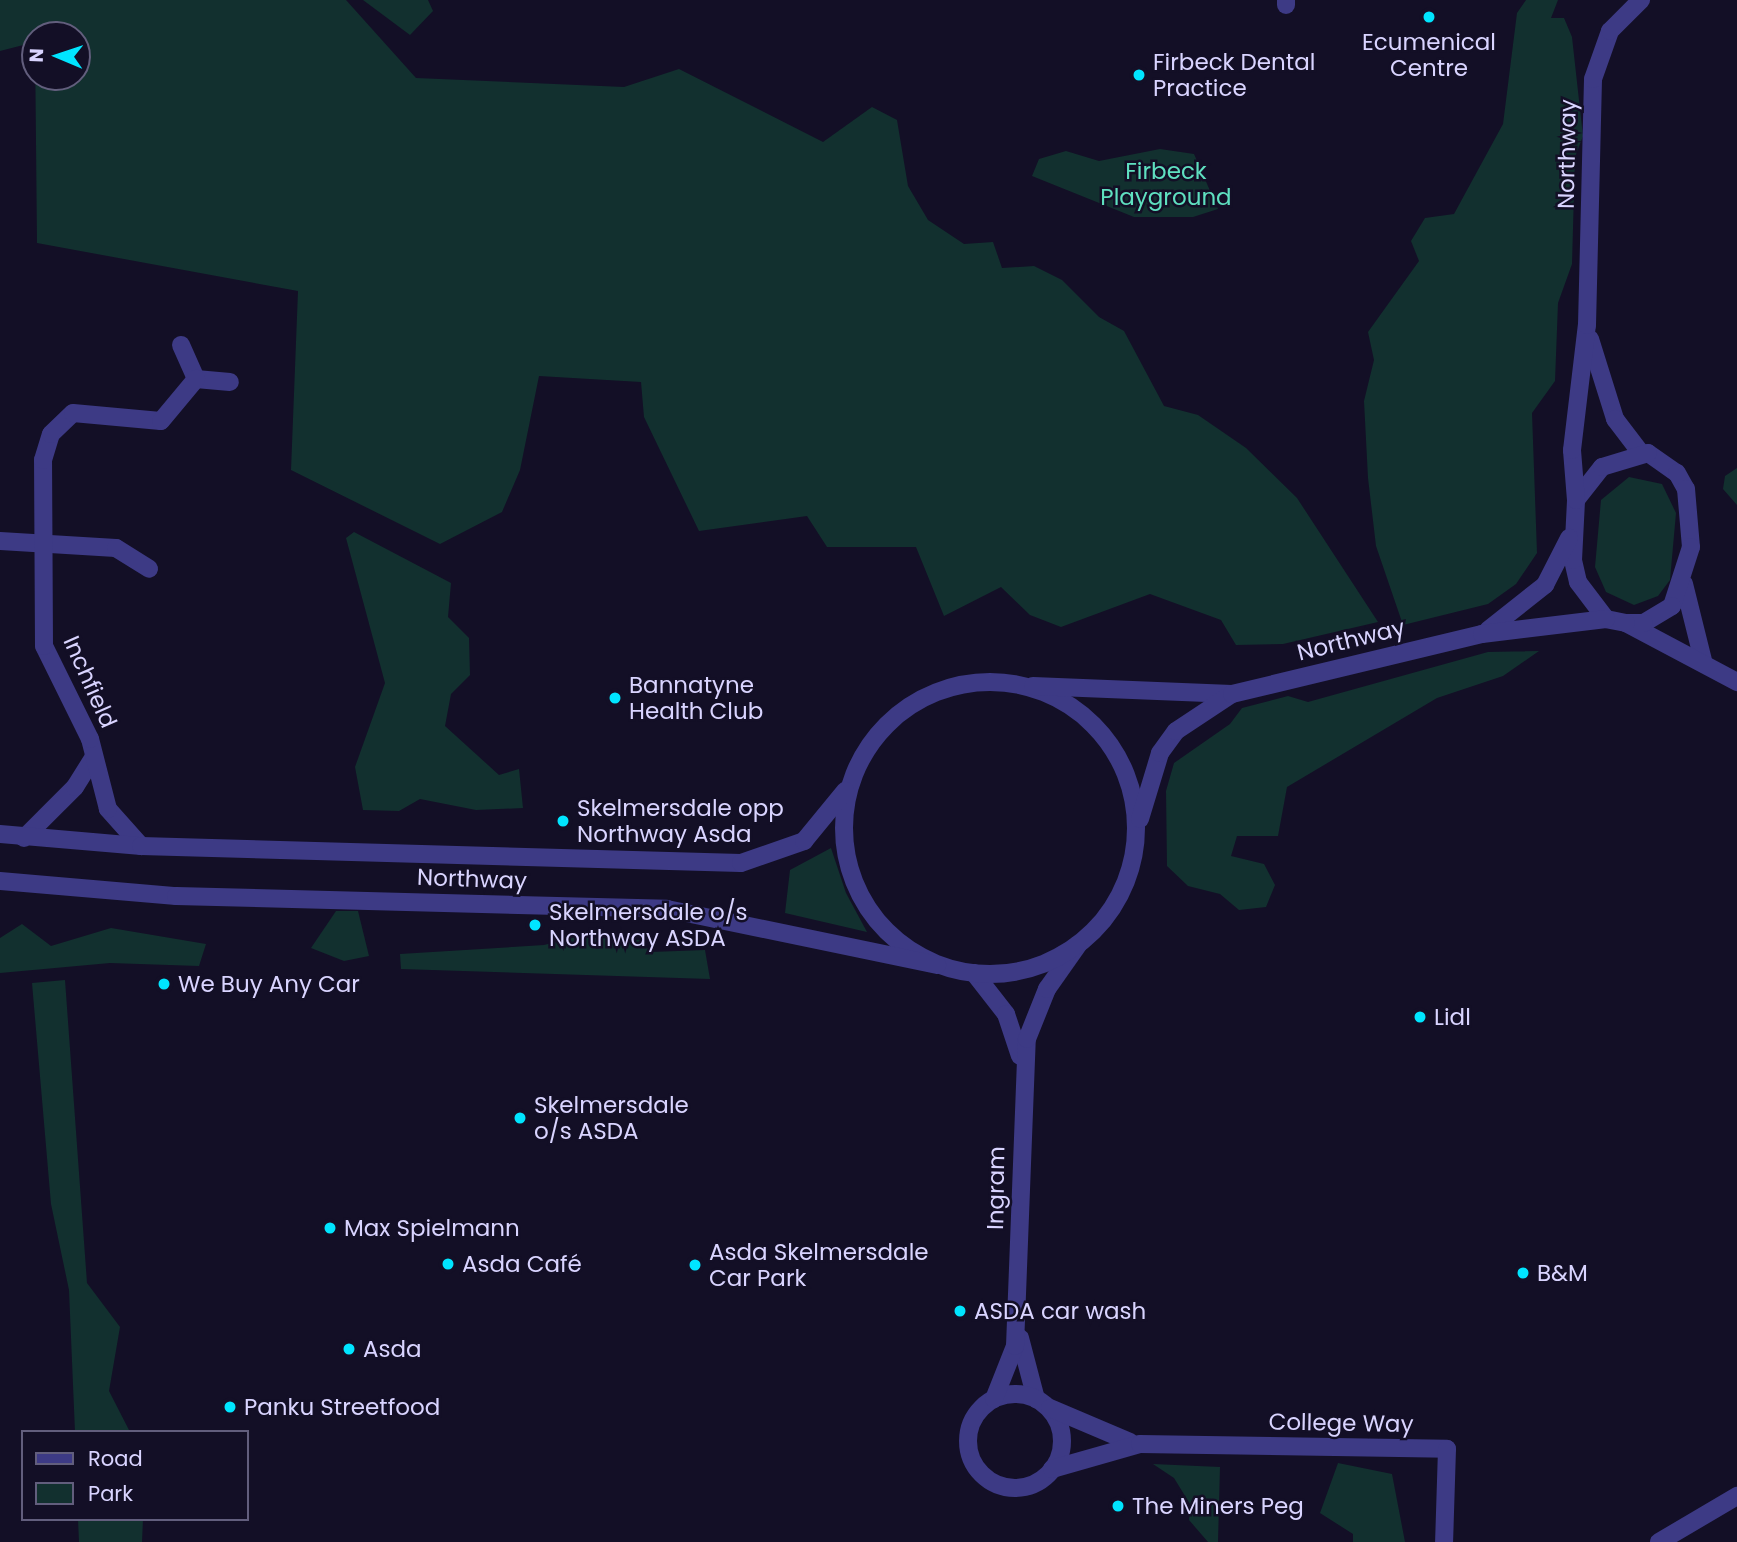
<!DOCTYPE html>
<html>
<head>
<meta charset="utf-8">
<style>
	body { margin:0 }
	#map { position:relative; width:1737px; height:1542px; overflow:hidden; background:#130f26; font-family:Poppins,sans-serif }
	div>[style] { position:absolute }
	.green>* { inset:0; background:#12302f }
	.pedestrian>* { height:18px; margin:-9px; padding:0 9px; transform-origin:9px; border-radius:9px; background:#3d3a85 }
	.minor>* { height:18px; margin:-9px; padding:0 9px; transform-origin:9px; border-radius:9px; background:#3d3a85 }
	.minor>.ring { margin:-9px; padding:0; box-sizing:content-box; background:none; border:18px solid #3d3a85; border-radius:50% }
	.tertiary>* { height:18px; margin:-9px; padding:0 9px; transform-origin:9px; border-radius:9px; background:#3d3a85 }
	.tertiary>.ring { margin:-9px; padding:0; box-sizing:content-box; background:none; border:18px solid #3d3a85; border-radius:50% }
	.dots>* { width:19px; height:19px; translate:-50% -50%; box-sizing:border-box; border:4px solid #130f26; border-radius:50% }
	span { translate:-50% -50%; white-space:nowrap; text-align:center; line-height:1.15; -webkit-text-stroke:5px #130f26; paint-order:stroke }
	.poi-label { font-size:23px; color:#d9d4ff }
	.left { translate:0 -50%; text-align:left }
	.street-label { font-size:23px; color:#d9d4ff }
	.park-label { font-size:23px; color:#5fe0c0 }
	.legend { position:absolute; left:21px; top:1430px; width:228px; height:91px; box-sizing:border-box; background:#130f26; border:2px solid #625e7d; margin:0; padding:9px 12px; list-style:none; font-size:21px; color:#d9d4ff }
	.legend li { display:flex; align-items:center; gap:14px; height:35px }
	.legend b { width:35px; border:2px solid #625e7d }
	.north { position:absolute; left:21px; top:21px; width:70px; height:70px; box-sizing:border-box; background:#130f26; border:2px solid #625e7d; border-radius:50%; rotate:272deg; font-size:19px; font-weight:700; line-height:28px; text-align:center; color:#d9d4ff }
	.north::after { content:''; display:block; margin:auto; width:24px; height:32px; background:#00e5ff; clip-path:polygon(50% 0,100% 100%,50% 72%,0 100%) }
</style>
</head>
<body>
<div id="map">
	<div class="green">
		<i style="clip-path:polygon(evenodd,0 0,346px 0,416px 78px,624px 87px,679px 69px,823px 142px,872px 107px,897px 120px,908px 186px,928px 220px,964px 244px,993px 242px,1002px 268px,1034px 266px,1062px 280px,1099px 317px,1124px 331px,1164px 406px,1198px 415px,1246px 448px,1297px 498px,1378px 622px,1283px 644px,1236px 645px,1221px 620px,1150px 594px,1061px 627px,1030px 615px,1001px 587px,944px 616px,916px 547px,827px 547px,807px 516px,699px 531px,644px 417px,641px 382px,539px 376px,520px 470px,502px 512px,440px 544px,291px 470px,298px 291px,37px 243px,35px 42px,0 51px,0 0,35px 35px,77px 35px,77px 77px,35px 77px,35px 35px)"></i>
		<i style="clip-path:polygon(363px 0,428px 0,433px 11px,410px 35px)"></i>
		<i style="clip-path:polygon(1526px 0,1558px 0,1551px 18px,1564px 18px,1572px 37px,1583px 136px,1575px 157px,1572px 264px,1558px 303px,1555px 381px,1532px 413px,1537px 553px,1516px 584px,1488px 604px,1403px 625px,1376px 546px,1368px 478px,1364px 401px,1374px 360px,1368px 332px,1419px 261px,1411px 241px,1425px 218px,1454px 214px,1503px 124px,1517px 13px)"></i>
		<i style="clip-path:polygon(1160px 149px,1194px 154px,1218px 209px,1193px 217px,1134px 217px,1032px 176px,1039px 159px,1066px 151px,1099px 161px)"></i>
		<i style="clip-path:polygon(1737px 468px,1737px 505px,1723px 489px,1725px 476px)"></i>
		<i style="clip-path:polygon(1629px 477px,1662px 484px,1676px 513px,1670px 580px,1658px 596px,1634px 605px,1606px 592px,1595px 567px,1601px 500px)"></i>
		<i style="clip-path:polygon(354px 532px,451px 583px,448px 617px,469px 638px,470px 675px,451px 694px,445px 726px,499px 775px,519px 769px,523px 808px,476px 810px,420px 799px,399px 811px,363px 810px,355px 767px,385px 683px,346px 538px)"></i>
		<i style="clip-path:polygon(1539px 651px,1503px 676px,1437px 698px,1287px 787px,1278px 836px,1237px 836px,1231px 856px,1264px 864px,1275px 885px,1266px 907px,1239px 910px,1220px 894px,1188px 886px,1167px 866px,1166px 791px,1174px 763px,1230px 724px,1242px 708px,1288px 696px,1308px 702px,1488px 652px)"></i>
		<i style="clip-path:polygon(831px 848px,846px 893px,867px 932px,785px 913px,790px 870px)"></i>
		<i style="clip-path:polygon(336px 911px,358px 911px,369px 956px,344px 961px,311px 948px)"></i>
		<i style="clip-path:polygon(22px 924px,51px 946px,111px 928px,206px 944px,199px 966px,110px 963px,0 973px,0 938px)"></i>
		<i style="clip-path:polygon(576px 937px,640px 940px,651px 952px,705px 950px,710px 979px,401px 969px,400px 954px,544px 945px)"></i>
		<i style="clip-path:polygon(65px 980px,87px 1283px,120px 1327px,109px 1391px,130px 1432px,75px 1432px,69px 1290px,51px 1204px,32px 983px)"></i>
		<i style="clip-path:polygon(1338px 1463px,1392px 1474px,1405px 1542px,1353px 1542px,1353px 1534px,1320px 1513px)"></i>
		<i style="clip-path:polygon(1153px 1464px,1220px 1467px,1218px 1542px,1208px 1542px,1189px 1520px,1190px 1504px,1174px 1478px)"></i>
		<i style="clip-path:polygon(78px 1519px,143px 1519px,142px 1542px,79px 1542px)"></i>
	</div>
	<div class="pedestrian">
		<i style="left:1659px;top:1542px;width:91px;rotate:-30.5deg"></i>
	</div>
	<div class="minor">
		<i style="left:1286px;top:5px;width:5px;rotate:-90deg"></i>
		<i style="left:181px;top:345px;width:37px;rotate:66deg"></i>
		<i style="left:196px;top:379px;width:34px;rotate:5deg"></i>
		<i style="left:0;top:541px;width:116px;rotate:3.5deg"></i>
		<i style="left:116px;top:548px;width:39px;rotate:32deg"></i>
		<i style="left:1684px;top:584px;width:82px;rotate:76deg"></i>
		<i style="left:1626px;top:623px;width:126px;rotate:28deg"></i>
		<i style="left:24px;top:838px;width:72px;rotate:-45deg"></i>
		<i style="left:75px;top:787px;width:36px;rotate:-58deg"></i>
		<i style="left:141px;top:846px;width:50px;rotate:-131.7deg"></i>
		<i style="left:108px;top:809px;width:72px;rotate:-104.4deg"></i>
		<i style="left:90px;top:739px;width:104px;rotate:-116.3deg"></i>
		<i style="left:44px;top:646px;width:186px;rotate:-90.3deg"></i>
		<i style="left:43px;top:460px;width:27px;rotate:-73deg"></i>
		<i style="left:51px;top:434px;width:30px;rotate:-44deg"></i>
		<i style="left:73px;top:413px;width:88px;rotate:5.2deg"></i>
		<i style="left:161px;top:421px;width:55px;rotate:-50.2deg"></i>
		<i style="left:974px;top:973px;width:52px;rotate:52deg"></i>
		<i style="left:1006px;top:1014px;width:44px;rotate:71.6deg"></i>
		<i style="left:1020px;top:1338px;width:63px;rotate:75.3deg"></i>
		<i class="ring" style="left:968px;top:1394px;width:76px;height:76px"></i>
		<i style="left:994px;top:1399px;width:57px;rotate:-68.4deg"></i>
		<i style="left:1015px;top:1346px;width:307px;rotate:-87.8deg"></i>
		<i style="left:1027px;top:1039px;width:54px;rotate:-68.2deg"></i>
		<i style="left:1047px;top:989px;width:54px;rotate:-54.8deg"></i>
		<i style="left:1050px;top:1408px;width:87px;rotate:23deg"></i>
		<i style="left:1052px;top:1469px;width:91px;rotate:-15.9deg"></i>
		<i style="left:1140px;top:1444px;width:307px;rotate:0.9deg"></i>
		<i style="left:1447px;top:1449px;width:93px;rotate:91.8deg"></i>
	</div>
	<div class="tertiary">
		<i style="left:1590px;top:339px;width:84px;rotate:72.6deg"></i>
		<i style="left:1615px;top:419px;width:43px;rotate:52.6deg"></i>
		<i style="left:1648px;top:453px;width:35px;rotate:35deg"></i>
		<i style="left:1677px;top:473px;width:18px;rotate:61deg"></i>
		<i style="left:1686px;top:489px;width:58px;rotate:85.1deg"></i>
		<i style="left:1691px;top:547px;width:62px;rotate:107.9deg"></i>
		<i style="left:1672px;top:606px;width:33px;rotate:149deg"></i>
		<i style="left:1644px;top:623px;width:18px;rotate:180deg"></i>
		<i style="left:1626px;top:623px;width:20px;rotate:-169deg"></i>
		<i style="left:1606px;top:619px;width:46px;rotate:-127.1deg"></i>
		<i style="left:1578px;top:582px;width:23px;rotate:-103deg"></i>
		<i style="left:1573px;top:560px;width:60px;rotate:-87.1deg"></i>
		<i style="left:1576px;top:500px;width:42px;rotate:-51.8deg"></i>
		<i style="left:1602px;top:467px;width:48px;rotate:-16.9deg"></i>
		<i style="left:1576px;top:500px;width:50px;rotate:-94.6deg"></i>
		<i style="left:1572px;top:450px;width:126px;rotate:-83.2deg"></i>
		<i style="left:1587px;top:325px;width:246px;rotate:-88.6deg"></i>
		<i style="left:1593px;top:79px;width:51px;rotate:-70.5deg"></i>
		<i style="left:1610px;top:31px;width:44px;rotate:-45deg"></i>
		<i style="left:1488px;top:630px;width:73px;rotate:-38.3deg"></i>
		<i style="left:1545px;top:585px;width:53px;rotate:-62.9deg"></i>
		<i class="ring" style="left:844px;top:682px;width:274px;height:274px"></i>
		<i style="left:1033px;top:686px;width:199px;rotate:2.3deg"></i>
		<i style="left:1140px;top:819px;width:69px;rotate:-73.1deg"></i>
		<i style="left:1160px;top:753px;width:27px;rotate:-54deg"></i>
		<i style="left:1176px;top:731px;width:67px;rotate:-33.5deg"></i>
		<i style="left:1232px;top:694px;width:257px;rotate:-13.5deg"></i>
		<i style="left:1482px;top:634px;width:125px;rotate:-6.9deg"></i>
		<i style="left:0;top:834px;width:142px;rotate:4.9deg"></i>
		<i style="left:141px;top:846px;width:600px;rotate:1.62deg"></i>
		<i style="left:741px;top:863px;width:67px;rotate:-19.2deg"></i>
		<i style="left:804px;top:841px;width:65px;rotate:-50.6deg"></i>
		<i style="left:0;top:881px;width:177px;rotate:4.9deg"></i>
		<i style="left:176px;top:896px;width:491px;rotate:1.5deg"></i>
		<i style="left:667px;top:909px;width:276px;rotate:11.7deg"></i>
	</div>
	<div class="dots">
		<i style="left:1429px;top:17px;background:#00e5ff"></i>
		<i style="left:1139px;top:75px;background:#00e5ff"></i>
		<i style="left:615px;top:698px;background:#00e5ff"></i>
		<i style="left:563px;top:821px;background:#00e5ff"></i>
		<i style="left:535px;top:925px;background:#00e5ff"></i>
		<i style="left:164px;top:984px;background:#00e5ff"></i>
		<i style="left:1420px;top:1017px;background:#00e5ff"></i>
		<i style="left:520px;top:1118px;background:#00e5ff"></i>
		<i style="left:330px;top:1228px;background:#00e5ff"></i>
		<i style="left:448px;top:1264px;background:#00e5ff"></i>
		<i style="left:695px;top:1265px;background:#00e5ff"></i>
		<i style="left:1523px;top:1273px;background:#00e5ff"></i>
		<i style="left:960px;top:1311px;background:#00e5ff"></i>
		<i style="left:349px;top:1349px;background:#00e5ff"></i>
		<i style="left:230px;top:1407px;background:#00e5ff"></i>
		<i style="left:1118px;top:1506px;background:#00e5ff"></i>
	</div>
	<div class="poi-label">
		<span style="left:1429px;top:55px">Ecumenical<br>Centre</span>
		<span class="left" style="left:1153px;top:75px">Firbeck Dental<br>Practice</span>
		<span class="left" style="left:629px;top:698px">Bannatyne<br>Health Club</span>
		<span class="left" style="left:577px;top:821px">Skelmersdale opp<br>Northway Asda</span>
		<span class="left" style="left:549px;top:925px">Skelmersdale o/s<br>Northway ASDA</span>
		<span class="left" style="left:178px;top:984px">We Buy Any Car</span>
		<span class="left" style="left:1434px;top:1017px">Lidl</span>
		<span class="left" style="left:534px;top:1118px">Skelmersdale<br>o/s ASDA</span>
		<span class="left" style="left:344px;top:1228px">Max Spielmann</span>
		<span class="left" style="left:709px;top:1265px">Asda Skelmersdale<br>Car Park</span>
		<span class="left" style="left:462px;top:1264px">Asda Café</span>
		<span class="left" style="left:1537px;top:1273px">B&amp;M</span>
		<span class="left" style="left:974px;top:1311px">ASDA car wash</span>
		<span class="left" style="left:363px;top:1349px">Asda</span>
		<span class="left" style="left:244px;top:1407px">Panku Streetfood</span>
		<span class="left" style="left:1132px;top:1506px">The Miners Peg</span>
	</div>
	<div class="street-label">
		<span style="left:1567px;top:154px;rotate:-89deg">Northway</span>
		<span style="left:1351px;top:640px;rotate:-14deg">Northway</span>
		<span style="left:90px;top:682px;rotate:66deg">Inchfield</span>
		<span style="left:472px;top:879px;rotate:2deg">Northway</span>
		<span style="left:996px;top:1188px;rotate:-89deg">Ingram</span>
		<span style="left:1341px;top:1423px;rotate:1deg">College Way</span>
	</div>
	<div class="park-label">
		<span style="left:1166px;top:184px">Firbeck<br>Playground</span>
	</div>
	<ul class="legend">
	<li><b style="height:9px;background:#3d3a85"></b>Road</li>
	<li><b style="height:19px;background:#12302f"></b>Park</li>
	</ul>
	<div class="north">N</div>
</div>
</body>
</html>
